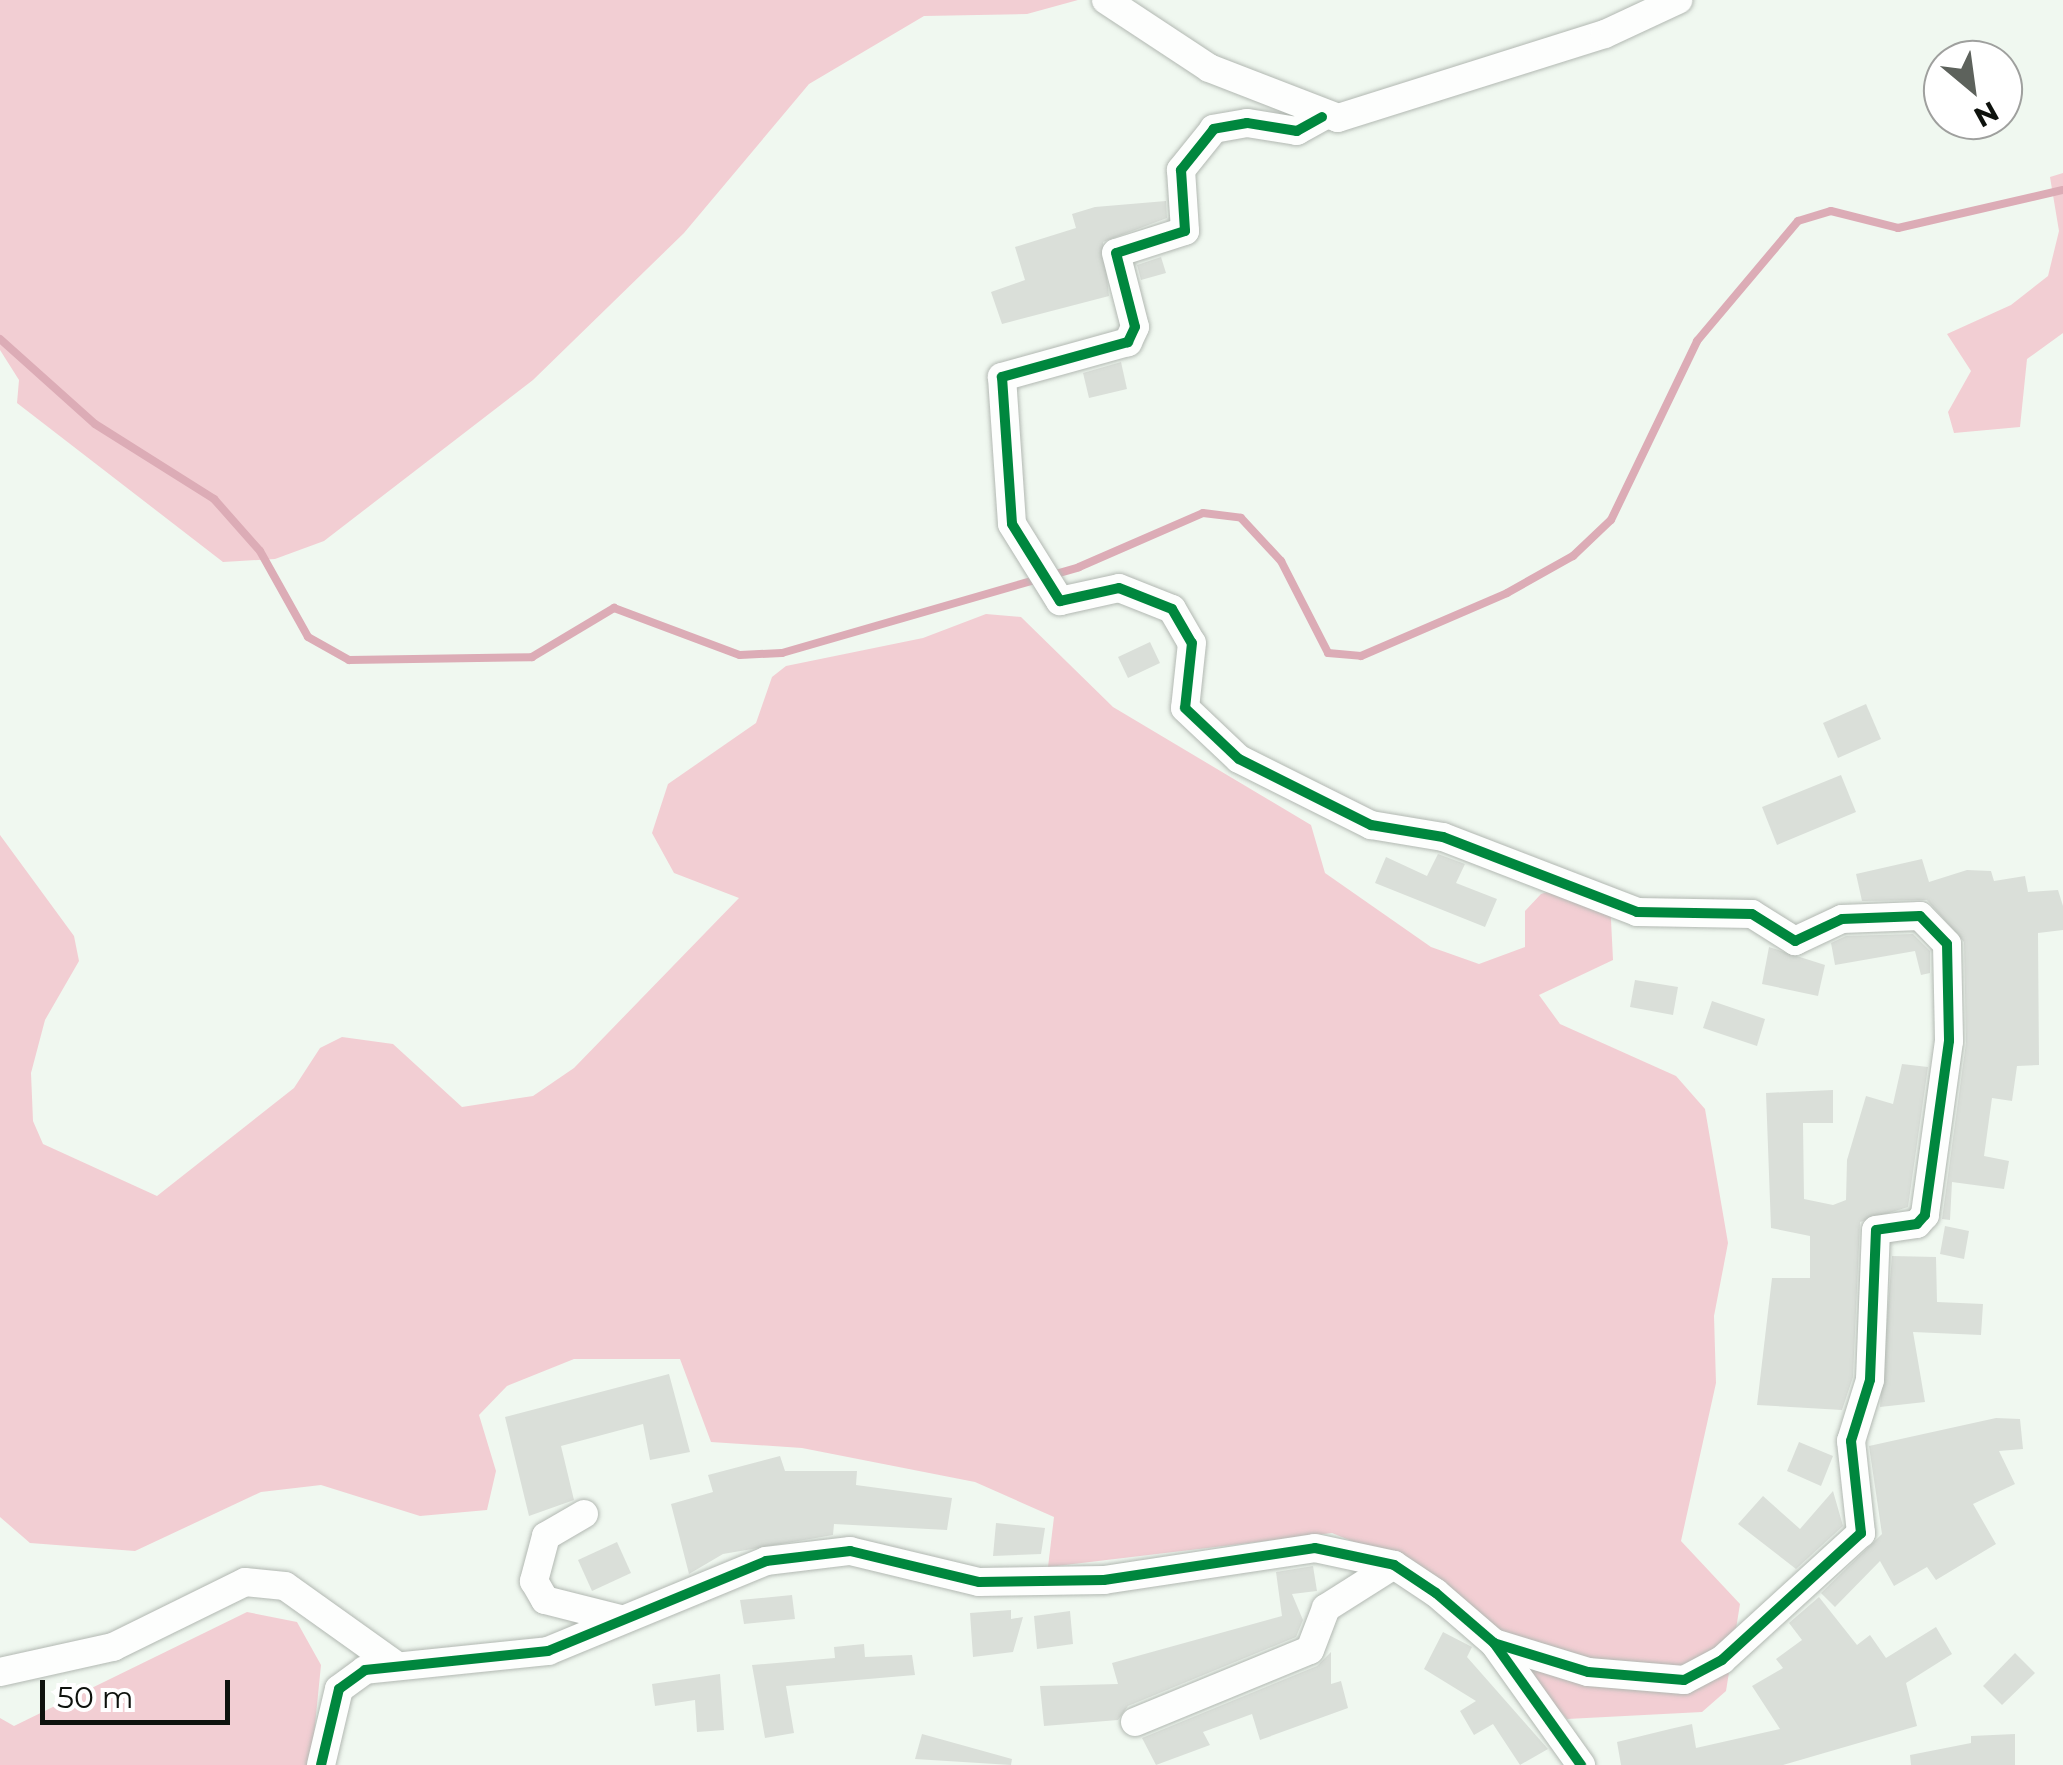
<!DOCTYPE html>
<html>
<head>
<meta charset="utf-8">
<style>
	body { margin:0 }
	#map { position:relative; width:2063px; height:1765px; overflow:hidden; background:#f0f8f0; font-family:Montserrat,sans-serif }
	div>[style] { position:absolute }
	.forest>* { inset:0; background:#f2ced3 }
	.stream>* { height:8px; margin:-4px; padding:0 4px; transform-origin:4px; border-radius:4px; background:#dcacb6 }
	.building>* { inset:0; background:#dadfd9 }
	.roads { filter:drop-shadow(0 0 2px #b2b8b2) drop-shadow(0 0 2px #b2b8b2) }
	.minor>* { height:28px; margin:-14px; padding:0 14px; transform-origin:14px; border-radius:14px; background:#fdfefd }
	.cycleway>* { height:10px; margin:-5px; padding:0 5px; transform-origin:5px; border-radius:5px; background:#00873e }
	span { translate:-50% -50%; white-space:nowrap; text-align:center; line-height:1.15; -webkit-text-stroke:9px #fff; paint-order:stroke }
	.north { position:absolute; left:1923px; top:40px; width:100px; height:100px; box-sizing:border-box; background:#fff; border:2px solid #9fa09e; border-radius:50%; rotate:151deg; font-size:28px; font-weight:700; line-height:40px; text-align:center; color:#0e120d }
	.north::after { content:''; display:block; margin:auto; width:35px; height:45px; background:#5d625c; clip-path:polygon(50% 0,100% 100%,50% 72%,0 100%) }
	.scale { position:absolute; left:40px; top:1680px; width:190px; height:45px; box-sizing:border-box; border:5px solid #0e120d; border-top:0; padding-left:12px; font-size:30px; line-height:35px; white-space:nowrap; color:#0e120d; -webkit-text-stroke:8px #fff; paint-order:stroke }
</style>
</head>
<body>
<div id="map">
	<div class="forest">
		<i style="clip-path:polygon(0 0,1078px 0,1027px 14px,924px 16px,809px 84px,684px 233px,533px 380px,324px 541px,275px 559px,223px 562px,17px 403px,19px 380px,0 350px)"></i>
		<i style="clip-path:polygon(2063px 173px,2063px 333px,2027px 359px,2020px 427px,1954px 433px,1948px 412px,1971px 371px,1947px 334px,2011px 305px,2048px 276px,2059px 231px,2050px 177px)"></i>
		<i style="clip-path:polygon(986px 614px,1021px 617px,1113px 707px,1311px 825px,1325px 873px,1431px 947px,1479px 964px,1525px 947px,1525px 911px,1541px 894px,1578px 883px,1610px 900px,1613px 960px,1539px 995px,1560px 1024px,1676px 1076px,1705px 1109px,1728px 1243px,1714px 1316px,1716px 1383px,1681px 1541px,1740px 1604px,1726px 1691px,1702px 1712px,1567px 1719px,1435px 1575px,1332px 1533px,1048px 1567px,1054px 1517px,975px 1482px,802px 1448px,711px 1442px,680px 1359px,574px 1359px,507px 1386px,479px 1415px,496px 1471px,487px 1510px,420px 1516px,321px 1485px,261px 1492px,135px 1551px,30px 1543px,0 1517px,0 835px,74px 936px,79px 961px,45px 1020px,31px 1073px,33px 1121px,43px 1144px,157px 1196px,294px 1088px,320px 1048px,342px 1037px,393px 1044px,462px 1107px,533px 1096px,574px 1068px,739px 898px,674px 873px,652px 833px,668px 784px,756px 723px,772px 677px,786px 666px,923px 638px)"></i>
		<i style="clip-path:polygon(247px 1612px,297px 1622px,321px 1665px,311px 1765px,0 1765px,0 1718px,14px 1726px)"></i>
	</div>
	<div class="stream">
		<i style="left:0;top:339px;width:127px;rotate:41.8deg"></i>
		<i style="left:95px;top:424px;width:141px;rotate:32.2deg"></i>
		<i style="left:214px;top:499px;width:69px;rotate:48.5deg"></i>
		<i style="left:260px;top:551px;width:98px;rotate:60.8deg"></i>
		<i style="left:308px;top:637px;width:47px;rotate:29.3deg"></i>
		<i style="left:349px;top:660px;width:183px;rotate:-0.9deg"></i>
		<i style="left:532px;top:657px;width:96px;rotate:-30.9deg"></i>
		<i style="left:614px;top:608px;width:134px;rotate:20.5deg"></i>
		<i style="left:740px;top:655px;width:42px;rotate:-2.7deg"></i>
		<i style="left:782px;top:653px;width:309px;rotate:-16.1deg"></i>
		<i style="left:1079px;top:567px;width:135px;rotate:-23.5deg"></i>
		<i style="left:1203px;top:513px;width:38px;rotate:7deg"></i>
		<i style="left:1241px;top:518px;width:59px;rotate:47.1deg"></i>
		<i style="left:1281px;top:561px;width:103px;rotate:62.9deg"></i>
		<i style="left:1328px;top:653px;width:33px;rotate:5deg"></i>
		<i style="left:1361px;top:656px;width:159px;rotate:-23.3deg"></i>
		<i style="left:1507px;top:593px;width:76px;rotate:-29.3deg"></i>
		<i style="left:1573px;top:556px;width:52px;rotate:-43.5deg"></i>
		<i style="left:1611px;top:520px;width:199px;rotate:-64.3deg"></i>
		<i style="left:1697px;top:341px;width:157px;rotate:-49.9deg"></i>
		<i style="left:1798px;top:221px;width:34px;rotate:-17deg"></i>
		<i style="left:1831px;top:211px;width:69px;rotate:14.2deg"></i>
		<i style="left:1898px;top:228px;width:169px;rotate:-13deg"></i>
	</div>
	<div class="building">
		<i style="clip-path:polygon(1166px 201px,1167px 218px,1103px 242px,1109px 296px,1002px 324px,991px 292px,1025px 280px,1015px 247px,1076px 228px,1072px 214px,1095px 207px)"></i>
		<i style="clip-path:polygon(1161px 257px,1166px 273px,1141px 280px,1137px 265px)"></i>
		<i style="clip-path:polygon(1121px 362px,1127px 389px,1089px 398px,1083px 373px)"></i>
		<i style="clip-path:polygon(1150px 642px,1160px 663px,1128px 678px,1118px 657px)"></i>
		<i style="clip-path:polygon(1866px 704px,1881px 739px,1838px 758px,1823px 723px)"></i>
		<i style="clip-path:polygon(1841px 775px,1856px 812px,1777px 845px,1762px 807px)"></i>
		<i style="clip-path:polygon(1438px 854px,1465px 864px,1456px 883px,1497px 899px,1485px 927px,1375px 883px,1386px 857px,1427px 876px)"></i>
		<i style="clip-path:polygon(1922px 859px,1929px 882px,1967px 870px,1991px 871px,1994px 881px,2025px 876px,2028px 892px,2058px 890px,2063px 906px,2063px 930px,2038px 933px,2039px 1065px,2017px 1066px,2012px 1101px,1992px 1098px,1984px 1156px,2009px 1161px,2004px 1189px,1952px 1182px,1950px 1220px,1942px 1219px,1966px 1043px,1964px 942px,1927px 900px,1862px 901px,1856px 874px)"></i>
		<i style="clip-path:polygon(1913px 934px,1930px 951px,1930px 973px,1921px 975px,1915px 951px,1835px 965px,1831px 943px,1846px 936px)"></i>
		<i style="clip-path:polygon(1769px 947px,1825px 965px,1818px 996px,1762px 984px)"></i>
		<i style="clip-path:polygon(1635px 980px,1678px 987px,1673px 1015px,1630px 1007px)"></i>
		<i style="clip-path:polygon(1712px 1001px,1765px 1019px,1757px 1046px,1703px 1028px)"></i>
		<i style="clip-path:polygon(1902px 1064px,1928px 1067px,1908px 1207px,1860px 1222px,1853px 1377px,1842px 1410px,1757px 1405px,1772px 1278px,1810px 1278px,1810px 1236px,1771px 1228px,1766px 1093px,1833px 1090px,1833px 1123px,1803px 1123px,1804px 1199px,1833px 1205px,1846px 1200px,1847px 1160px,1866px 1096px,1893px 1104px)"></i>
		<i style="clip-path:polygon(1945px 1226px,1969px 1231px,1964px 1259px,1940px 1254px)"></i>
		<i style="clip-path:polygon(1892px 1256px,1936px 1257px,1937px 1302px,1983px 1304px,1981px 1335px,1913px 1332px,1925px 1402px,1880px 1407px)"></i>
		<i style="clip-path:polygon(669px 1374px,690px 1452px,650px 1460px,643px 1424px,561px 1446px,574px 1500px,529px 1516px,505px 1417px)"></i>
		<i style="clip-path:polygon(1996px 1418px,2020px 1419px,2023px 1449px,1999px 1451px,2015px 1484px,1973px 1504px,1996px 1544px,1936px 1580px,1927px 1567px,1894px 1586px,1880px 1561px,1835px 1607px,1821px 1593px,1882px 1534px,1869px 1446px)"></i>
		<i style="clip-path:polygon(1799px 1442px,1833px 1456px,1821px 1486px,1787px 1471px)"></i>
		<i style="clip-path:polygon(780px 1456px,785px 1471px,857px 1471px,856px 1485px,952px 1498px,947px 1530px,834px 1524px,833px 1535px,723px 1554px,689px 1574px,671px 1504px,713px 1492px,708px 1475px)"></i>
		<i style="clip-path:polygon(1833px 1491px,1843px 1526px,1796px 1569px,1738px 1524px,1763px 1496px,1800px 1529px)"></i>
		<i style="clip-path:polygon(996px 1523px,1045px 1528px,1041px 1554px,993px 1556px)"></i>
		<i style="clip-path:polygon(617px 1542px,631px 1573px,592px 1591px,578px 1560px)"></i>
		<i style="clip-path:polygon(1313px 1566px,1317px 1591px,1292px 1594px,1303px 1620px,1296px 1637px,1128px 1706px,1118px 1720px,1044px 1726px,1040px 1686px,1118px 1684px,1112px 1663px,1282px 1616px,1276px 1572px)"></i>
		<i style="clip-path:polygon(792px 1595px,795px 1619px,744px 1624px,740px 1600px)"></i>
		<i style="clip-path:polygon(1819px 1597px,1857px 1645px,1870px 1635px,1886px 1658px,1936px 1627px,1952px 1654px,1906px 1683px,1917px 1726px,1783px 1765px,1621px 1765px,1617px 1742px,1670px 1729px,1692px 1724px,1696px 1748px,1780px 1729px,1752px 1686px,1783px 1668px,1776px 1659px,1802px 1640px,1789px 1623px)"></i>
		<i style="clip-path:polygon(1011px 1610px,1011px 1619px,1023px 1617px,1013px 1652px,973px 1657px,970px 1613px)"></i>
		<i style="clip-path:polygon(1070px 1611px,1073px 1644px,1037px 1649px,1034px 1616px)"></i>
		<i style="clip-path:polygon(1443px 1632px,1472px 1647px,1467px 1657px,1548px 1749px,1520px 1765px,1493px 1724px,1474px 1735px,1460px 1711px,1476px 1701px,1424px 1669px)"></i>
		<i style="clip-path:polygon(864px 1644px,865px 1657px,912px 1655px,915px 1675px,786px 1686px,794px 1733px,765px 1738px,752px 1665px,835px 1658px,834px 1647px)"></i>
		<i style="clip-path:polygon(1331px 1652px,1331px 1684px,1341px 1681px,1348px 1708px,1260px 1740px,1252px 1714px,1203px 1732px,1210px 1745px,1156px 1765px,1142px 1738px,1317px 1666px)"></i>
		<i style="clip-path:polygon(2015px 1653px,2035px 1673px,2002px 1705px,1983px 1686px)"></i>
		<i style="clip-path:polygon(720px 1674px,724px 1730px,697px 1732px,695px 1700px,655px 1706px,652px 1684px)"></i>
		<i style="clip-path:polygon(922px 1734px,1012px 1759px,1011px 1765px,915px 1759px)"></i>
		<i style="clip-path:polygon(2015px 1734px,2015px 1765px,1911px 1765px,1910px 1755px,1971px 1743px,1971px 1736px)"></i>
	</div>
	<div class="roads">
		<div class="minor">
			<i style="left:1106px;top:0;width:123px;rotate:33.4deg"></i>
			<i style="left:1209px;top:68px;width:138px;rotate:21.2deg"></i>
			<i style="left:1338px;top:118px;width:280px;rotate:-17.5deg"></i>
			<i style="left:1605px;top:34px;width:81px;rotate:-25deg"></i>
			<i style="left:1322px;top:117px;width:29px;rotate:151deg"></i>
			<i style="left:1297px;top:131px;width:51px;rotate:-170.9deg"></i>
			<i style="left:1247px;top:123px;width:34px;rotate:170deg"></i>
			<i style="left:1214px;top:129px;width:53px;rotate:128.8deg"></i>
			<i style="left:1181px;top:170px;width:61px;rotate:86.2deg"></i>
			<i style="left:1185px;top:231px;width:72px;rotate:162.3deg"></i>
			<i style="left:1116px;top:253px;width:76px;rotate:75.6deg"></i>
			<i style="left:1135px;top:327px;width:17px;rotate:115deg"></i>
			<i style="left:1128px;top:342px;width:131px;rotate:164.5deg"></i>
			<i style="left:1002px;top:377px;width:147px;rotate:86.1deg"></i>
			<i style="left:1012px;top:524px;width:91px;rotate:58.1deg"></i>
			<i style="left:1060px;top:601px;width:60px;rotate:-12.4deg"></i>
			<i style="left:1119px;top:588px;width:57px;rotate:21.6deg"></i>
			<i style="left:1172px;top:609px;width:39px;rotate:60deg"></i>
			<i style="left:1192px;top:643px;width:65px;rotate:96.1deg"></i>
			<i style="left:1185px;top:708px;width:74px;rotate:43.4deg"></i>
			<i style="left:1239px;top:759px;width:148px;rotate:26.6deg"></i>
			<i style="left:1371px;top:825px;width:73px;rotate:9.5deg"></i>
			<i style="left:1443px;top:837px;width:208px;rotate:21.1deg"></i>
			<i style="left:1637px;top:912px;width:115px;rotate:1deg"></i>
			<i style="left:1752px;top:914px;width:51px;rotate:32.1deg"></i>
			<i style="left:1795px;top:941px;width:52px;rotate:-25.1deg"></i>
			<i style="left:1842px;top:919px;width:78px;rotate:-2.2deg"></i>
			<i style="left:1920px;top:916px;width:39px;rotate:46deg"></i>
			<i style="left:1947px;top:944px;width:97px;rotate:88.8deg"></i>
			<i style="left:1949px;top:1041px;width:176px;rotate:97.9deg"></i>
			<i style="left:1925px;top:1215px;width:12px;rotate:132deg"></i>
			<i style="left:1917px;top:1224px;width:41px;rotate:171.7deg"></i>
			<i style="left:1876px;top:1230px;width:150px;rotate:92.3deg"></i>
			<i style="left:1870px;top:1380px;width:64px;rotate:107.3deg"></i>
			<i style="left:1851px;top:1441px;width:93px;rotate:83.8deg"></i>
			<i style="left:1861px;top:1533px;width:188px;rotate:137.6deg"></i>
			<i style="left:1722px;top:1660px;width:43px;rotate:152.2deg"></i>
			<i style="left:1684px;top:1680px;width:96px;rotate:-175.2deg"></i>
			<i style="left:1588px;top:1672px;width:98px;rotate:-162.9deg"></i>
			<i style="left:584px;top:1514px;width:44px;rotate:149.9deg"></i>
			<i style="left:546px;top:1536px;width:47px;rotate:104.9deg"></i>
			<i style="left:534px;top:1581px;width:22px;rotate:60deg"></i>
			<i style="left:545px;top:1600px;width:77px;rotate:14.2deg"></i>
			<i style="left:0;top:1672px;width:116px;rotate:-12.5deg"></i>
			<i style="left:113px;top:1647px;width:147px;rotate:-26.2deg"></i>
			<i style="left:245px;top:1582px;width:40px;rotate:5.7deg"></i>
			<i style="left:285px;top:1586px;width:133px;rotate:35.5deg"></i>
			<i style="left:1135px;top:1722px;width:189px;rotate:-22.4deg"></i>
			<i style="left:1310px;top:1650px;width:45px;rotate:-69.1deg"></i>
			<i style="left:1326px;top:1608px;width:80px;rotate:-32.3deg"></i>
			<i style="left:321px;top:1765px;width:78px;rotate:-76.7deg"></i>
			<i style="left:339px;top:1689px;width:32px;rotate:-36deg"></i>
			<i style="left:365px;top:1670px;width:184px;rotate:-5.9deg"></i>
			<i style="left:548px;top:1651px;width:236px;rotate:-22.4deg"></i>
			<i style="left:766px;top:1561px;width:85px;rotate:-6.8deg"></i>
			<i style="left:850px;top:1551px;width:133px;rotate:13.5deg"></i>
			<i style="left:979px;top:1582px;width:125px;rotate:-0.9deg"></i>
			<i style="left:1104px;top:1580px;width:213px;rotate:-8.6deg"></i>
			<i style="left:1315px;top:1548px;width:81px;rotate:12.1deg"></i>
			<i style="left:1394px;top:1565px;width:50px;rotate:33.7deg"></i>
			<i style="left:1436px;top:1593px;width:77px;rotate:40.8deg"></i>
			<i style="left:1494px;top:1643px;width:150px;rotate:54.5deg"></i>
		</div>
	</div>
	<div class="cycleway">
		<i style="left:1322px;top:117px;width:29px;rotate:151deg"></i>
		<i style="left:1297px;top:131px;width:51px;rotate:-170.9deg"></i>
		<i style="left:1247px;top:123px;width:34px;rotate:170deg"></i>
		<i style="left:1214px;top:129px;width:53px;rotate:128.8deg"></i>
		<i style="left:1181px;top:170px;width:61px;rotate:86.2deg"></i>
		<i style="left:1185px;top:231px;width:72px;rotate:162.3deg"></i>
		<i style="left:1116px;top:253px;width:76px;rotate:75.6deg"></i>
		<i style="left:1135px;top:327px;width:17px;rotate:115deg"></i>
		<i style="left:1128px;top:342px;width:131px;rotate:164.5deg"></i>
		<i style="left:1002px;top:377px;width:147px;rotate:86.1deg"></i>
		<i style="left:1012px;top:524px;width:91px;rotate:58.1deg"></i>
		<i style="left:1060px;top:601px;width:60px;rotate:-12.4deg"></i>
		<i style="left:1119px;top:588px;width:57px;rotate:21.6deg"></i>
		<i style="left:1172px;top:609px;width:39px;rotate:60deg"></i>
		<i style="left:1192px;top:643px;width:65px;rotate:96.1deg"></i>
		<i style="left:1185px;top:708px;width:74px;rotate:43.4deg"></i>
		<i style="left:1239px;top:759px;width:148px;rotate:26.6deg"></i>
		<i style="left:1371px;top:825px;width:73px;rotate:9.5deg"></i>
		<i style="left:1443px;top:837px;width:208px;rotate:21.1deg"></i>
		<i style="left:1637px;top:912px;width:115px;rotate:1deg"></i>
		<i style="left:1752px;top:914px;width:51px;rotate:32.1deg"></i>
		<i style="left:1795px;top:941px;width:52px;rotate:-25.1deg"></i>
		<i style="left:1842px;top:919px;width:78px;rotate:-2.2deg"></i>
		<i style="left:1920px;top:916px;width:39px;rotate:46deg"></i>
		<i style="left:1947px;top:944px;width:97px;rotate:88.8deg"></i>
		<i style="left:1949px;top:1041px;width:176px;rotate:97.9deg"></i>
		<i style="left:1925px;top:1215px;width:12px;rotate:132deg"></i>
		<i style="left:1917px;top:1224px;width:41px;rotate:171.7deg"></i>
		<i style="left:1876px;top:1230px;width:150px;rotate:92.3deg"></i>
		<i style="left:1870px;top:1380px;width:64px;rotate:107.3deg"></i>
		<i style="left:1851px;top:1441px;width:93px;rotate:83.8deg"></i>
		<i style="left:1861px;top:1533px;width:188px;rotate:137.6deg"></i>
		<i style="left:1722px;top:1660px;width:43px;rotate:152.2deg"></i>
		<i style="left:1684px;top:1680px;width:96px;rotate:-175.2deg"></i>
		<i style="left:1588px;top:1672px;width:98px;rotate:-162.9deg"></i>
		<i style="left:321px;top:1765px;width:78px;rotate:-76.7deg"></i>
		<i style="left:339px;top:1689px;width:32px;rotate:-36deg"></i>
		<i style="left:365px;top:1670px;width:184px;rotate:-5.9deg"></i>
		<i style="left:548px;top:1651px;width:236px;rotate:-22.4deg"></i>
		<i style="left:766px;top:1561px;width:85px;rotate:-6.8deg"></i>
		<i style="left:850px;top:1551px;width:133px;rotate:13.5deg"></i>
		<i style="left:979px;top:1582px;width:125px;rotate:-0.9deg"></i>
		<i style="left:1104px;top:1580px;width:213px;rotate:-8.6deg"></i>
		<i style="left:1315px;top:1548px;width:81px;rotate:12.1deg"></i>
		<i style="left:1394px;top:1565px;width:50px;rotate:33.7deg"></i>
		<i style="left:1436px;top:1593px;width:77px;rotate:40.8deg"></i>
		<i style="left:1494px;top:1643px;width:150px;rotate:54.5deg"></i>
	</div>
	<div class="north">N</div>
	<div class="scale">50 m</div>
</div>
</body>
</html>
